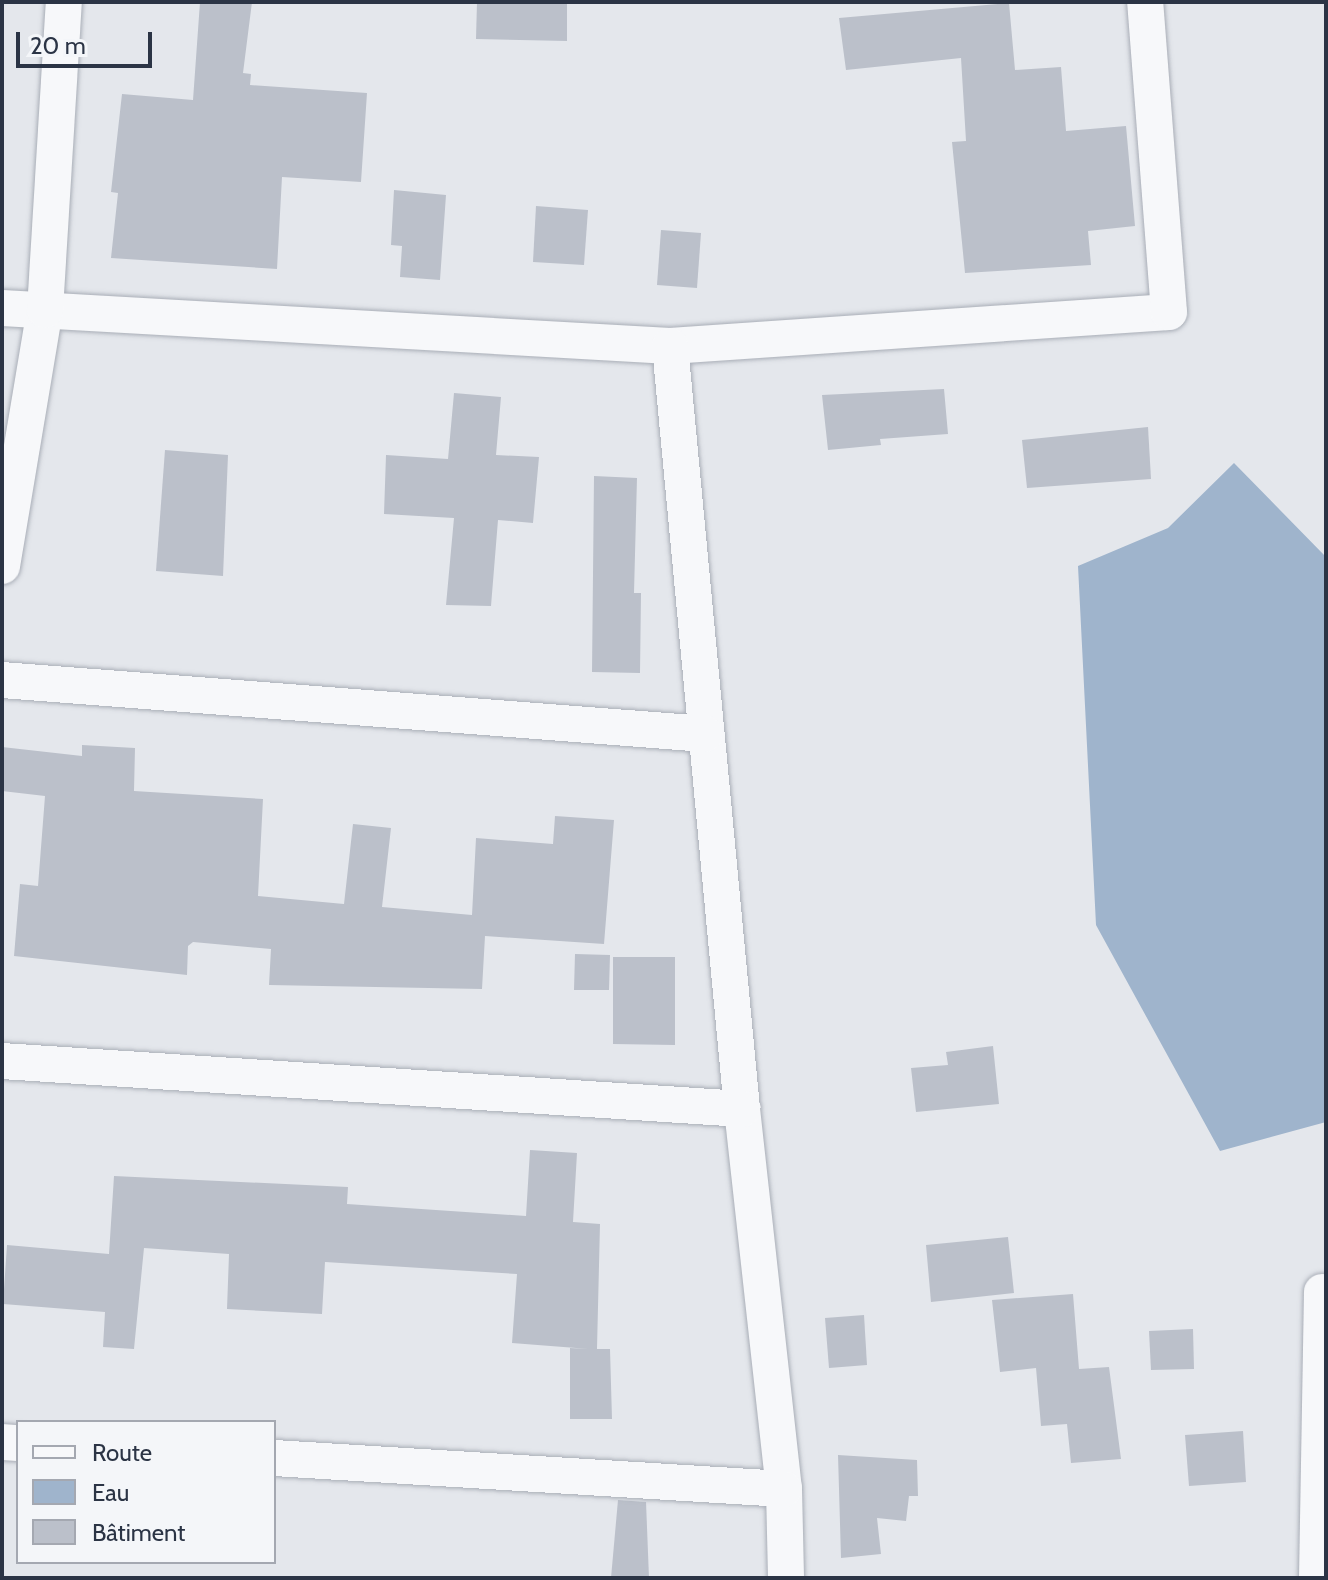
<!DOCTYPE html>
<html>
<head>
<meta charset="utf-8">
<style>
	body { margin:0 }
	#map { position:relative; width:1328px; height:1580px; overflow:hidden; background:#e4e7ec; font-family:Cabin,sans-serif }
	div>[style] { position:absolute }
	.water>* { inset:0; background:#9fb4cc }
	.building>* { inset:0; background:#bbc0ca }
	.roads { filter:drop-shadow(0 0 2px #a9aeb7) drop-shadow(0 0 2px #a9aeb7) }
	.minor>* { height:36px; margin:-18px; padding:0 18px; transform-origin:18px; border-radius:18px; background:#f7f8fa }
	span { translate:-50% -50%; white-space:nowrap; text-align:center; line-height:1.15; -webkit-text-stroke:6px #f4f6f9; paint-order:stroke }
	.frame { position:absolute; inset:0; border:4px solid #2b3445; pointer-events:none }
	.legend { position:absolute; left:16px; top:1420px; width:260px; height:144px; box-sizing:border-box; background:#f4f6f9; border:2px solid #a4a8b1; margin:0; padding:10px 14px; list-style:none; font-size:24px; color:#2b3445 }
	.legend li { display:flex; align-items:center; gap:16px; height:40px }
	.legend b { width:40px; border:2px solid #a4a8b1 }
	.scale { position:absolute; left:16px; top:32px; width:136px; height:36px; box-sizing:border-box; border:4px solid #2b3445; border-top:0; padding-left:10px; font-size:24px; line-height:28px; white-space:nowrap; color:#2b3445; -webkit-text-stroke:6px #f4f6f9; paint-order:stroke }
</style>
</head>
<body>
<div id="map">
	<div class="water">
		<i style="clip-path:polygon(1234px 463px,1326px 557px,1326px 1122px,1220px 1151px,1096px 925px,1078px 566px,1168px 528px)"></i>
	</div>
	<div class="building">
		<i style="clip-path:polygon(200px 2px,252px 2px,243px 73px,251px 74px,250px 85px,367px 93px,361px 182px,282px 177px,277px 269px,111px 258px,118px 193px,111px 192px,122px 94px,193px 100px)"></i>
		<i style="clip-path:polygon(477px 2px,567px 2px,567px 41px,476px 39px)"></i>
		<i style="clip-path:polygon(1009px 3px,1015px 70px,1061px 67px,1066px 131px,1126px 126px,1135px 226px,1088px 231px,1091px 265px,965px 273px,952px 142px,966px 141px,961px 58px,846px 70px,839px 18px)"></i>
		<i style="clip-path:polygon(394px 190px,446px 195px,440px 280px,400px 277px,402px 246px,391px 245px)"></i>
		<i style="clip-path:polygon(536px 206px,588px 210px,584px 265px,533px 262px)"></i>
		<i style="clip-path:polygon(661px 230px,701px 233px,697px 288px,657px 285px)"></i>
		<i style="clip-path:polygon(944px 389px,948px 434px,880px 439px,881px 445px,828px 450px,822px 395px)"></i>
		<i style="clip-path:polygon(454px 393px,501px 397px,496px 455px,539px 457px,533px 523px,498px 520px,491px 606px,446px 605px,454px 518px,384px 514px,386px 455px,448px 459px)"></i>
		<i style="clip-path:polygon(1148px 427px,1151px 479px,1027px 488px,1022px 440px)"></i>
		<i style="clip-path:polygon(165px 450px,228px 455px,223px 576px,156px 571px)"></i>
		<i style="clip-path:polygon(594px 476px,637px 478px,634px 593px,641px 593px,640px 673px,592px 672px)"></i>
		<i style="clip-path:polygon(82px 745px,135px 748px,134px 791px,263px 799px,258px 896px,344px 904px,353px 824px,391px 828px,382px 907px,472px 915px,476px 838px,553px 844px,555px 816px,614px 820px,604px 944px,485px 936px,482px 989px,269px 985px,271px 949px,193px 942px,188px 946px,187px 975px,14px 956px,20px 884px,38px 886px,45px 796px,2px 791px,2px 747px,82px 756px)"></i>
		<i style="clip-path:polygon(575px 954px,610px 955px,609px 990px,574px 990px)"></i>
		<i style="clip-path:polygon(613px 957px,675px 957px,675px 1045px,613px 1044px)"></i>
		<i style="clip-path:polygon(993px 1046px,999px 1104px,916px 1112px,911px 1068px,948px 1065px,946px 1052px)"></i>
		<i style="clip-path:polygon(530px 1150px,577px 1153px,573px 1222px,600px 1224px,597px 1349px,610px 1349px,612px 1419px,570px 1419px,570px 1348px,589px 1349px,512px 1343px,517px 1274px,325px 1262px,322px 1314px,227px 1309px,229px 1254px,144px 1248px,134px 1349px,103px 1347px,105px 1312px,3px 1304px,7px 1245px,109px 1254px,114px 1176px,348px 1187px,347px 1204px,526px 1216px)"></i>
		<i style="clip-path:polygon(1008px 1237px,1014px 1293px,931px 1302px,926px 1245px)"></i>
		<i style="clip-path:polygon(1073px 1294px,1079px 1369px,1109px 1367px,1121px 1459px,1071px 1463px,1067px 1424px,1041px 1426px,1036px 1368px,1000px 1372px,992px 1300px)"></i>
		<i style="clip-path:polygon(864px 1315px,867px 1365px,829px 1368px,825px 1318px)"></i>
		<i style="clip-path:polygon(1193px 1329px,1194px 1369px,1151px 1370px,1149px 1331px)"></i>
		<i style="clip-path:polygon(1243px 1431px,1246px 1482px,1189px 1486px,1185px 1435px)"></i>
		<i style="clip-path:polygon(838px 1455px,917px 1460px,918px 1496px,909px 1496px,906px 1521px,877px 1518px,881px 1554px,841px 1558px)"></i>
		<i style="clip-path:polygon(618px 1500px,646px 1502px,649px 1578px,611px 1578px)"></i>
	</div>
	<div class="roads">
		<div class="minor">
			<i style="left:2px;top:308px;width:669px;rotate:3.26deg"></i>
			<i style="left:670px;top:346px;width:500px;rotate:-3.9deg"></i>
			<i style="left:1169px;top:312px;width:311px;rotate:-94.4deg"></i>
			<i style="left:670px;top:346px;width:766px;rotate:84.61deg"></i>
			<i style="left:742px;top:1109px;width:382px;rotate:83.7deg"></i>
			<i style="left:784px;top:1489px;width:89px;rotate:88.7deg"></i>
			<i style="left:2px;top:566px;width:260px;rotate:-80.5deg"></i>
			<i style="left:45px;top:310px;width:309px;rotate:-86.5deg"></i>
			<i style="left:2px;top:680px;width:705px;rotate:4.39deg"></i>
			<i style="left:2px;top:1061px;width:742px;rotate:3.71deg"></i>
			<i style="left:2px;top:1442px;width:16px;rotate:4deg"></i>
			<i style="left:274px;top:1458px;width:511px;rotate:3.48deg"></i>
			<i style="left:1317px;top:1578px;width:286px;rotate:-89deg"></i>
		</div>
	</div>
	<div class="frame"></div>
	<ul class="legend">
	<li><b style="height:10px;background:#f7f8fa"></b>Route</li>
	<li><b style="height:22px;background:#9fb4cc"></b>Eau</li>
	<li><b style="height:22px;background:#bbc0ca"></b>Bâtiment</li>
	</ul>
	<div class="scale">20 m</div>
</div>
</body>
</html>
